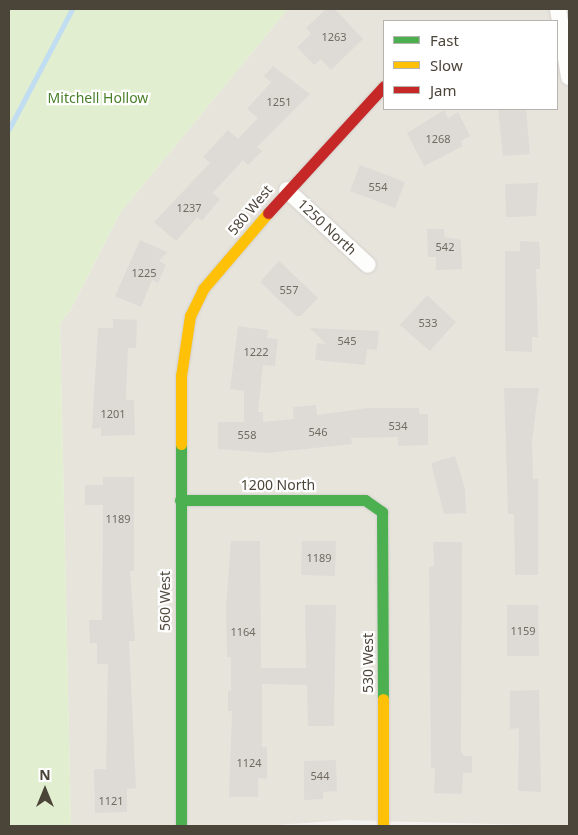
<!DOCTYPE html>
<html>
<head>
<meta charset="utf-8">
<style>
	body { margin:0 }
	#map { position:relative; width:578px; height:835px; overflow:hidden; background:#f4f2ee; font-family:"Noto Sans",sans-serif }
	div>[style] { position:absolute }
	.residential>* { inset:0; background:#e7e4dc }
	.green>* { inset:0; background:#e1eecf }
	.stream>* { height:5px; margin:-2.5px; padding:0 2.5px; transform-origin:2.5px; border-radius:2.5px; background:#c0ddf1 }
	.building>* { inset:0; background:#dedbd6 }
	.roads { filter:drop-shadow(0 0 1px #d2d0cb) drop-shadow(0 0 1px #d2d0cb) }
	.street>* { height:16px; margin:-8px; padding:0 8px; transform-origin:8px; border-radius:8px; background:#fdfdfc }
	.fast>* { height:11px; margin:-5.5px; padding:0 5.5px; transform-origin:5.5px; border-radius:5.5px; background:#4caf50 }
	.slow>* { height:11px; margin:-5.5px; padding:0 5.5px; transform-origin:5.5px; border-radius:5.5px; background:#ffc107 }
	.jam>* { height:11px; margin:-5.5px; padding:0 5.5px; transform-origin:5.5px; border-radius:5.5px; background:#c62828 }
	span { translate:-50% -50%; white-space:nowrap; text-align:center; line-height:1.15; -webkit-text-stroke:4.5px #fff; paint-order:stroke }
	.number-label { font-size:11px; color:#706a61 }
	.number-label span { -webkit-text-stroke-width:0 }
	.park-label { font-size:14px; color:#4a7f2a }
	.street-label { font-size:14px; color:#4b4439 }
	.frame { position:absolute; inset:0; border:10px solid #4b4439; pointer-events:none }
	.legend { position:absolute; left:383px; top:20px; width:175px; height:90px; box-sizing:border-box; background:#fff; border:1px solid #b7b4b0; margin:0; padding:6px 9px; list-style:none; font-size:15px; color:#4b4439 }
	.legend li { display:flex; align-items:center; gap:10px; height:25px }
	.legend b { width:25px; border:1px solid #b7b4b0 }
	.north { position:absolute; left:20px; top:765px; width:50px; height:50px; -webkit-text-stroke:4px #fff; paint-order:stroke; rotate:0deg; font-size:14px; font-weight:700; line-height:20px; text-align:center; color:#4b4439 }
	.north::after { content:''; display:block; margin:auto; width:18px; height:22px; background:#4b4439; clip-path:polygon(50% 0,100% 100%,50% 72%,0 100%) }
</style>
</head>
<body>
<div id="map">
	<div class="residential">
		<i style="clip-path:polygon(evenodd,288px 9px,569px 9px,569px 826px,347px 820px,262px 826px,71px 826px,60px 323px,70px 311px,120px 213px,288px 9px,384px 21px,557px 21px,557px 109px,384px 109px,384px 21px)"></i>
	</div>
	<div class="green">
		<i style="clip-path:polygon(9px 9px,288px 9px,120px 213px,70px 311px,60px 323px,71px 826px,9px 826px)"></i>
	</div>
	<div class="stream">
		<i style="left:9px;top:129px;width:136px;rotate:-62.3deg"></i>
	</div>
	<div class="building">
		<i style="clip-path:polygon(326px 9px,335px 9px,363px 39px,331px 70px,321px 59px,314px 65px,297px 47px,311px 34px,306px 28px)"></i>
		<i style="clip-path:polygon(273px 66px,310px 94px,257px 147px,262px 151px,248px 165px,243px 160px,213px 193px,220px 199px,202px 221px,197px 217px,176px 241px,154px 222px,210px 163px,203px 157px,228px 130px,238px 139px,258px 118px,247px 109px,271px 82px,264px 76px)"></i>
		<i style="clip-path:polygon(498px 109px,526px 109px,530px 154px,503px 156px)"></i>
		<i style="clip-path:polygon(444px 110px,448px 118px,458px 112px,470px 136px,461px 141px,463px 146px,424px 166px,407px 133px)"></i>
		<i style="clip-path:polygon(360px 165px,405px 182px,395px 208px,350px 191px)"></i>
		<i style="clip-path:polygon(538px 183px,536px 216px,506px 217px,505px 184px)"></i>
		<i style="clip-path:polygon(427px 229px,444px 229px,445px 237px,461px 240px,462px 269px,436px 270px,436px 257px,428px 257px)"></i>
		<i style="clip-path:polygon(140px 240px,167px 252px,159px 261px,166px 265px,158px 283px,152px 280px,141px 307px,115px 296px)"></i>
		<i style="clip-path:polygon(520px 241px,539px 242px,540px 252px,540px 269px,536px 269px,538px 337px,532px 337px,532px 352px,505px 351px,505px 251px,520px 251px)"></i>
		<i style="clip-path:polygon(279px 261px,318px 298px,301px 316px,296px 316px,260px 282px)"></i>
		<i style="clip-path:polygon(427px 295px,456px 322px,430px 351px,400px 325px)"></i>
		<i style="clip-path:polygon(113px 319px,137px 320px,136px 348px,128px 348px,126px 400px,134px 400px,135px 435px,101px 436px,101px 428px,92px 429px,98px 328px,113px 328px)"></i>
		<i style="clip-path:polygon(238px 326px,268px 330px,267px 338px,278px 339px,275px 366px,263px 365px,258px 412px,263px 412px,263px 422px,294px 419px,293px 407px,316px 405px,317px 415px,368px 408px,419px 408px,419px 414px,428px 414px,428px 445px,398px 446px,398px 437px,351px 438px,352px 444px,267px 453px,218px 449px,218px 422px,244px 422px,244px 391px,230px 389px)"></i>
		<i style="clip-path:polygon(310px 328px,379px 331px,377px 350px,367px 349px,365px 365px,315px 360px,317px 343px,326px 344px)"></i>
		<i style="clip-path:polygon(504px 388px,539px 388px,532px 440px,533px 479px,538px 479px,538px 575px,515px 575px,514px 514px,508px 514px)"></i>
		<i style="clip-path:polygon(455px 456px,465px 489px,466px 513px,444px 514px,431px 463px)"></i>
		<i style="clip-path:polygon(103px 477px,134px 477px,134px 571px,130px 571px,135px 641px,129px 641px,136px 788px,127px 789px,127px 812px,95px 813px,94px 769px,106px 769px,108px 664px,97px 664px,97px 643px,90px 643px,89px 620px,102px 620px,103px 505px,85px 505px,85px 485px,103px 485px)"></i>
		<i style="clip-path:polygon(231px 541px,260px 541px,261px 668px,306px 668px,305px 605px,336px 605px,334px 726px,308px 726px,307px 685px,262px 684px,262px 747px,267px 747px,267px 779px,258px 778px,258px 797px,229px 797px,232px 711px,228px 711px,228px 691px,231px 691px,231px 657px,227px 657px,226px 608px)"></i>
		<i style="clip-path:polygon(302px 541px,336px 541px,335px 576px,301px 575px)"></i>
		<i style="clip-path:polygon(433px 542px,462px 542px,461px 751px,464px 756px,472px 756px,472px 773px,463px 773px,462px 794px,434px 793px,435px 768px,431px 768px,429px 567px,434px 566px)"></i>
		<i style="clip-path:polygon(507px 605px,538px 605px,539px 656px,507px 656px)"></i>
		<i style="clip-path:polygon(539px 690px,541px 792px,518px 791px,519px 728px,510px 729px,510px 691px)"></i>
		<i style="clip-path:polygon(336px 760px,337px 791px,323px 792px,323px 799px,304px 800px,304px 761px)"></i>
	</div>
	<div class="roads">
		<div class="street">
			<i style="left:558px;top:9px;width:69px;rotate:80.8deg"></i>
			<i style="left:287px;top:190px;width:110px;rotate:42.8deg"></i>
		</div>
		<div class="fast">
			<i style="left:181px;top:444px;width:382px;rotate:90deg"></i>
			<i style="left:180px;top:500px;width:185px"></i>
			<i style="left:365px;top:500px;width:21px;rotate:35deg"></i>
			<i style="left:382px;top:512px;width:187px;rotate:89.7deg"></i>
		</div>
		<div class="slow">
			<i style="left:181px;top:444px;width:68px;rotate:-90deg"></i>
			<i style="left:181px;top:376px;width:61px;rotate:-81.5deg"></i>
			<i style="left:190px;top:316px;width:30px;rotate:-64deg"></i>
			<i style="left:203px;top:289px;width:100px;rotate:-49.5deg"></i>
			<i style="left:383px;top:699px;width:127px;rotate:90deg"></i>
		</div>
		<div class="jam">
			<i style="left:268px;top:213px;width:172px;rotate:-47.6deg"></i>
		</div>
	</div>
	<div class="number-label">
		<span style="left:334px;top:37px">1263</span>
		<span style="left:279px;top:102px">1251</span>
		<span style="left:438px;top:139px">1268</span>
		<span style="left:378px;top:187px">554</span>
		<span style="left:189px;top:208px">1237</span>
		<span style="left:445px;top:247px">542</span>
		<span style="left:144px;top:273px">1225</span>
		<span style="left:289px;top:290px">557</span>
		<span style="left:428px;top:323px">533</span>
		<span style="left:347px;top:341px">545</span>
		<span style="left:256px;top:352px">1222</span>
		<span style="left:113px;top:414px">1201</span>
		<span style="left:398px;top:426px">534</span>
		<span style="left:318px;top:432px">546</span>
		<span style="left:247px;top:435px">558</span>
		<span style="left:118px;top:519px">1189</span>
		<span style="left:319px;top:558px">1189</span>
		<span style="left:523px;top:631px">1159</span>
		<span style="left:243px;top:632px">1164</span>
		<span style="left:249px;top:763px">1124</span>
		<span style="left:320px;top:776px">544</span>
		<span style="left:111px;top:801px">1121</span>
	</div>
	<div class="park-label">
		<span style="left:98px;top:98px">Mitchell Hollow</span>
	</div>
	<div class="street-label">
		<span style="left:250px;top:210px;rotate:-50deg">580 West</span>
		<span style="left:327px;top:227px;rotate:43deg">1250 North</span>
		<span style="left:278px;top:485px">1200 North</span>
		<span style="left:165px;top:601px;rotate:-90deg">560 West</span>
		<span style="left:368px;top:663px;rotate:-90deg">530 West</span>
	</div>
	<div class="frame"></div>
	<ul class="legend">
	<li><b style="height:6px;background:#4caf50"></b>Fast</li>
	<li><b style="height:6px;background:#ffc107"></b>Slow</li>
	<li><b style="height:6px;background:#c62828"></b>Jam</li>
	</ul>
	<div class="north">N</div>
</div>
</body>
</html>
